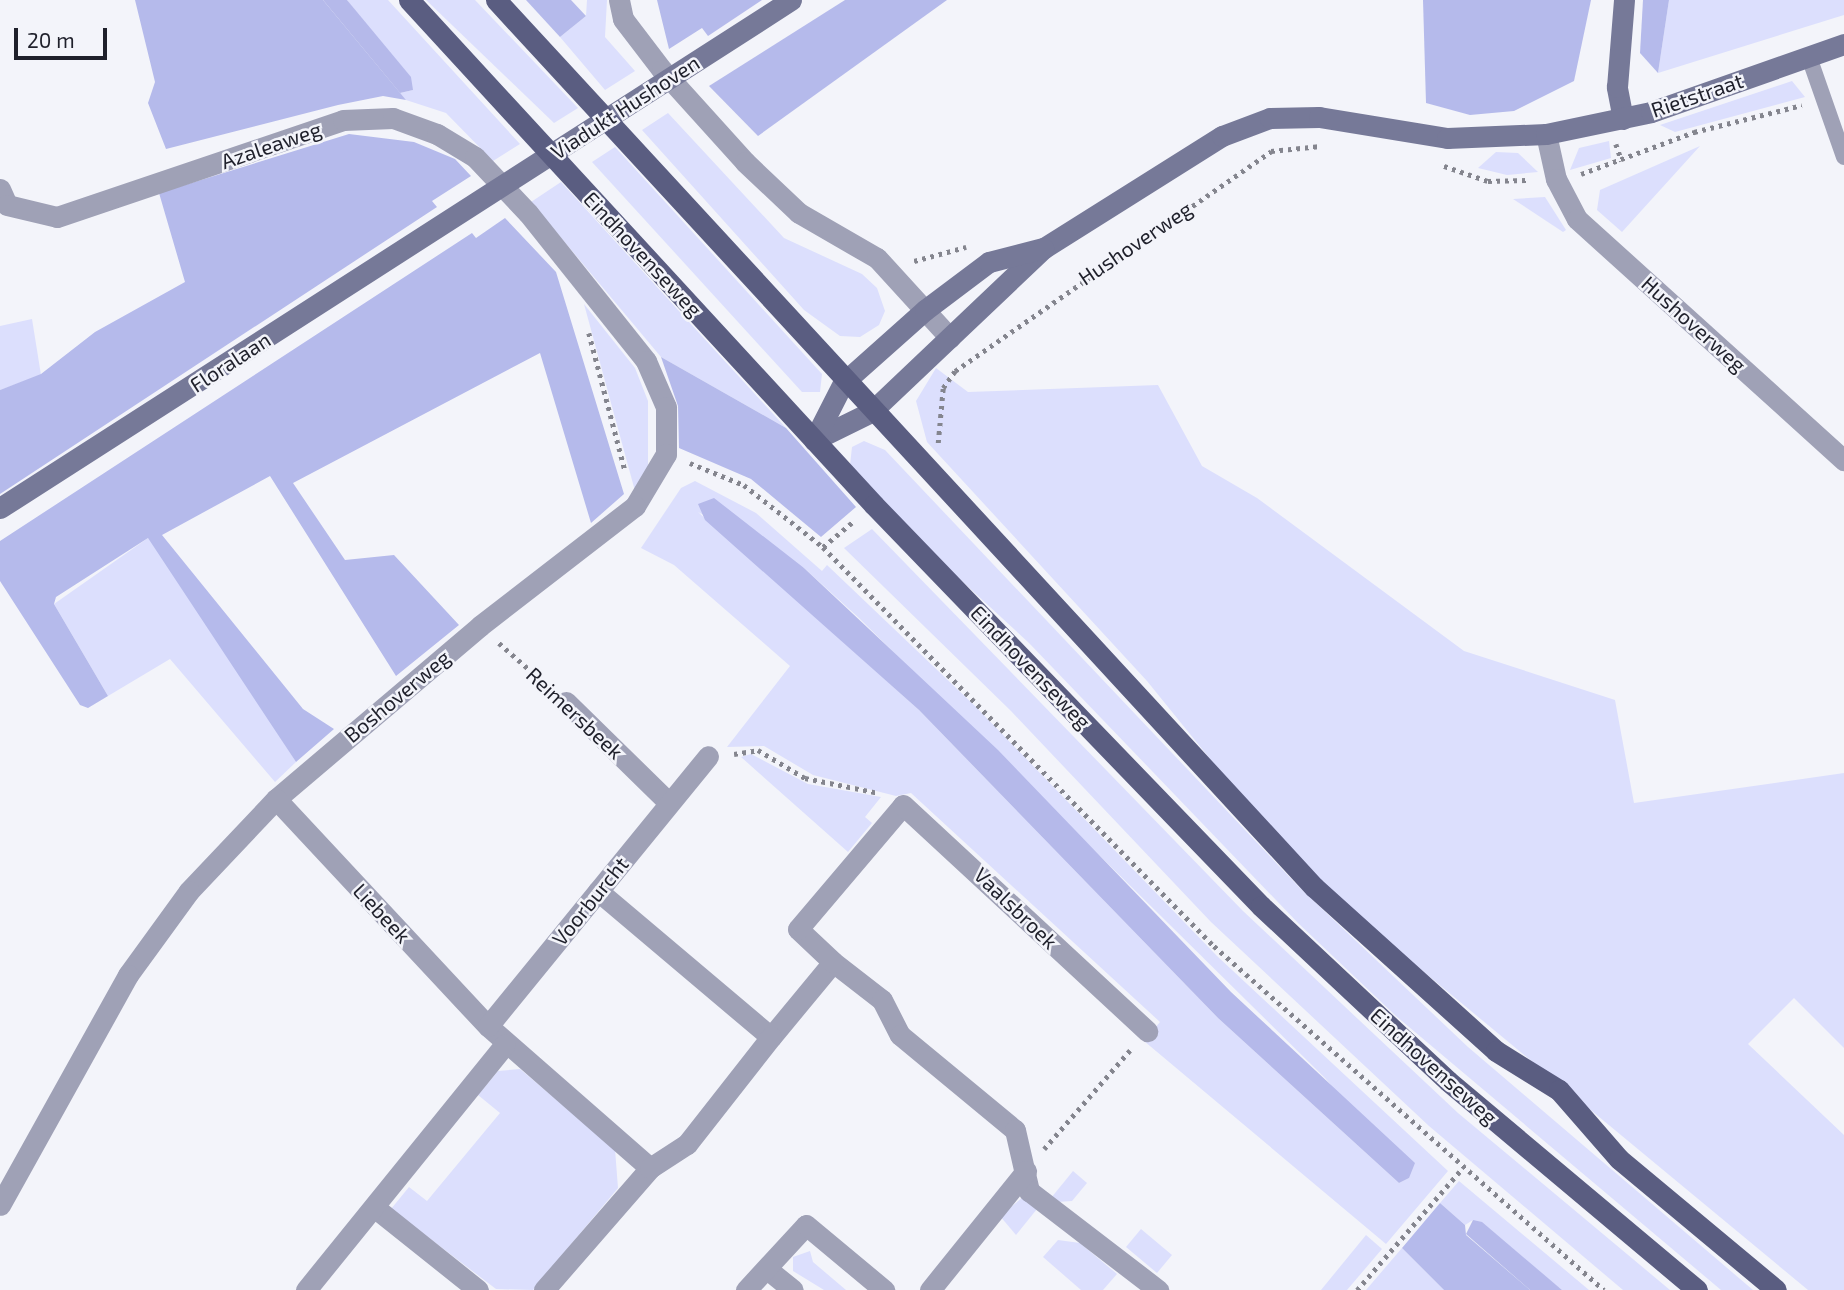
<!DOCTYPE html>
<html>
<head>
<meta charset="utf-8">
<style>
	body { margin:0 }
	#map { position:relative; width:1844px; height:1290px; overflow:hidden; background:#f3f4fa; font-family:"Exo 2",sans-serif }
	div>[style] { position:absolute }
	.green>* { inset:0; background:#dcdffd }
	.forest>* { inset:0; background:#b5baeb }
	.water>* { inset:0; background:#b5b9ea }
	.path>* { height:4.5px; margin-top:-2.25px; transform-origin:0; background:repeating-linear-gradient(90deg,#84858e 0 3.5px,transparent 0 8.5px) }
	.lane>* { height:16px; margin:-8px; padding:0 8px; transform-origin:8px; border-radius:8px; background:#9fa1b6 }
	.street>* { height:21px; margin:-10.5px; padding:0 10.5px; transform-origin:10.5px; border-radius:10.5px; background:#9fa1b6 }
	.secondary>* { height:21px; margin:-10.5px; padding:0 10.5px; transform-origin:10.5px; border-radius:10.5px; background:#767998 }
	.primary>* { height:21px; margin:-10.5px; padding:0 10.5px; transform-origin:10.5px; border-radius:10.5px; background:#5a5d81 }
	span { translate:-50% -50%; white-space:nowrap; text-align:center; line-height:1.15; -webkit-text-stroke:5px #f3f4fa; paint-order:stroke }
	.street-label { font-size:21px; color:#1f202b }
	.scale { position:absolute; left:14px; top:28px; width:93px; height:32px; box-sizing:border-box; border:4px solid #1f202b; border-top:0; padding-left:9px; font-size:21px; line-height:24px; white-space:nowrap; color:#1f202b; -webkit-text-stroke:5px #f3f4fa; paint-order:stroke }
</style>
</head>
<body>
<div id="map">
	<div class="green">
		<i style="clip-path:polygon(347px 0,388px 0,520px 144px,493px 161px,446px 113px,406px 100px,400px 93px,413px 90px)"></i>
		<i style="clip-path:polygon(426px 0,475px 0,578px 108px,554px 123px)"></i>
		<i style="clip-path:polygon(587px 0,607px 0,605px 37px,635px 71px,605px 90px,560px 37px,586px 16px)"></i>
		<i style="clip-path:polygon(1669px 0,1844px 0,1844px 15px,1658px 73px)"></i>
		<i style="clip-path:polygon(1792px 81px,1805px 97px,1675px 132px,1660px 125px)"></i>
		<i style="clip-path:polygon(668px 113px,784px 238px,862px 274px,877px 288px,885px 311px,879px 325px,860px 337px,840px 336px,804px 310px,642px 130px)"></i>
		<i style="clip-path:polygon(1609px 141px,1611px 158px,1570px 170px,1579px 148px)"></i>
		<i style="clip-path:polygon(1700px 146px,1622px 232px,1597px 210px,1600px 190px)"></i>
		<i style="clip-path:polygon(615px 147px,822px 374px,820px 392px,802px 392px,592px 162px)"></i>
		<i style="clip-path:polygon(1496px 152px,1518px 153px,1538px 172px,1507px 175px,1478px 168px)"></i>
		<i style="clip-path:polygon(561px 182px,786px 428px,661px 357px,531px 202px)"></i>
		<i style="clip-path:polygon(1545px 197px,1566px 230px,1563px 232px,1513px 199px)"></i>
		<i style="clip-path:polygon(584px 304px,635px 368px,648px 401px,648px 468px,635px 491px)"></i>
		<i style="clip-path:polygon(32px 319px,41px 375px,0 390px,0 326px)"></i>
		<i style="clip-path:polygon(936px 368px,968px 392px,1158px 385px,1202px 466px,1257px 498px,1464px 651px,1615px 700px,1634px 803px,1844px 773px,1844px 1048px,1794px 998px,1748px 1044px,1844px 1135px,1844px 1290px,1808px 1290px,1343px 905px,1258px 818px,1147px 681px,927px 442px,916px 401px)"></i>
		<i style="clip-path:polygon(864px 441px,885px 450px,1299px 887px,1468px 1047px,1753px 1290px,1721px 1290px,1396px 1016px,1298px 923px,1029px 643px,900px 524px,850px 465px,852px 447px)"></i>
		<i style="clip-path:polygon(evenodd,695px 481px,756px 513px,822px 571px,827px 565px,976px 707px,1217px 956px,1448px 1171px,1386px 1244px,1144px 1041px,1160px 1022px,911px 793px,896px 796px,813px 775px,764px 746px,727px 747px,790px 666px,674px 565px,641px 548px,681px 488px,695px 481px,698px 512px,804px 568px,859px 618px,1325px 1078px,1409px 1178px,1399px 1183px,1218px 1018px,919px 710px,698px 512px)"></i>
		<i style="clip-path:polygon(872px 529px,1243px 911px,1458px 1113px,1670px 1290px,1623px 1290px,1429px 1126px,1211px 922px,1011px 711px,844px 548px)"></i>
		<i style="clip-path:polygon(148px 538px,155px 541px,296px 762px,275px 782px,170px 659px,108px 696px,54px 604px)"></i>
		<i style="clip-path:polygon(751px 754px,808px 784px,881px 797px,865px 817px,872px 823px,848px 852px,741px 757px)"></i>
		<i style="clip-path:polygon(520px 1069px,615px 1149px,618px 1188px,533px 1290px,496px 1289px,391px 1209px,409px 1187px,427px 1201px,500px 1113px,478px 1095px,498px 1071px)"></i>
		<i style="clip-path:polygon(1073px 1171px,1087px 1183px,1072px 1201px,1057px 1202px,1051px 1198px)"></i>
		<i style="clip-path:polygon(1459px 1181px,1589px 1290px,1562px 1290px,1473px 1220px,1465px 1225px,1440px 1203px)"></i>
		<i style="clip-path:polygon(1023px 1197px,1037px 1209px,1016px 1235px,1000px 1216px)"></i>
		<i style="clip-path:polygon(1141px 1229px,1172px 1255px,1157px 1273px,1126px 1247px)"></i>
		<i style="clip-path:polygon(1366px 1235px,1382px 1249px,1347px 1290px,1321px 1290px)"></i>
		<i style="clip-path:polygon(1058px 1240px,1080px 1243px,1117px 1274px,1103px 1290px,1081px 1290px,1043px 1257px)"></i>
		<i style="clip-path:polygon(1402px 1248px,1444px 1290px,1366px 1290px)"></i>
		<i style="clip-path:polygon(810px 1251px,813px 1262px,846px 1290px,824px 1290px,793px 1271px,793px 1257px)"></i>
	</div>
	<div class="forest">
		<i style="clip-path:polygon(135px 0,323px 0,406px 100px,383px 96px,338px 105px,166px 149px,148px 103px,155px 82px)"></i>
		<i style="clip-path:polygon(526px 0,571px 0,586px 16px,560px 37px)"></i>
		<i style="clip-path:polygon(657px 0,762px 0,708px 36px,702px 28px,669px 49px)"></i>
		<i style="clip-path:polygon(845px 0,947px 0,758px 136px,709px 86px)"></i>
		<i style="clip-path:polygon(1423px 0,1591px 0,1574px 81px,1514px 111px,1470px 115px,1426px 103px)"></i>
		<i style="clip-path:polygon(1643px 0,1669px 0,1658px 73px,1640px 53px)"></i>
		<i style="clip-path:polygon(349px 134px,414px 142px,455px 159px,471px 176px,432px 201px,437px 207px,0 494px,0 390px,41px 374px,95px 332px,185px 282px,159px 193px)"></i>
		<i style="clip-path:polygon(505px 218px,556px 272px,624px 494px,591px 523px,540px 353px,293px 483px,345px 560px,394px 555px,459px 625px,396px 676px,270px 476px,162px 535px,303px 709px,334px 729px,296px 762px,148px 538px,56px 597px,54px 604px,108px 696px,88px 708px,80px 705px,0 581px,0 541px,472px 233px,476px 238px)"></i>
		<i style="clip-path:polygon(661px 357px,786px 428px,856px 507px,821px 537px,751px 479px,679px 448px,678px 406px)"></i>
		<i style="clip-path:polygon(1440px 1203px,1465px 1225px,1466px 1235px,1530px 1290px,1444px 1290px,1402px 1248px)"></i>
	</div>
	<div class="water">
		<i style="clip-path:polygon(323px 0,347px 0,411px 77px,413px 90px,400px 93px)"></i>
		<i style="clip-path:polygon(714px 498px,804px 568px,998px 750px,1231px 992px,1415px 1163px,1409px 1178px,1399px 1183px,1218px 1018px,919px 710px,705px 520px,698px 504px)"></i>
		<i style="clip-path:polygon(1473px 1220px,1482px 1222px,1562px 1290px,1530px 1290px,1466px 1234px)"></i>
	</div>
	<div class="path">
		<i style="left:1616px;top:144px;width:18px;rotate:71deg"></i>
		<i style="left:1444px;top:166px;width:46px;rotate:18.8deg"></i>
		<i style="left:1488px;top:181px;width:42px;rotate:-1.4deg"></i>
		<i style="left:1581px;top:174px;width:121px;rotate:-20.4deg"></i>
		<i style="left:1694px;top:132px;width:111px;rotate:-14deg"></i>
		<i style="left:914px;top:261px;width:54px;rotate:-15.1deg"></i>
		<i style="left:589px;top:333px;width:142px;rotate:75.3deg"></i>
		<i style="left:938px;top:443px;width:55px;rotate:-84.8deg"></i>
		<i style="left:943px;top:388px;width:21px;rotate:-55deg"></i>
		<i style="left:955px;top:371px;width:385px;rotate:-34.8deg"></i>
		<i style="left:1271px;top:151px;width:50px;rotate:-5.7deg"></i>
		<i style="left:690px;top:463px;width:58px;rotate:22.2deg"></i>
		<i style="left:744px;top:485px;width:100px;rotate:38.1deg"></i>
		<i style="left:823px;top:547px;width:559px;rotate:45.58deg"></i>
		<i style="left:1214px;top:946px;width:520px;rotate:41.41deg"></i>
		<i style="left:823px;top:547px;width:42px;rotate:-40.2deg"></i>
		<i style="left:499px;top:643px;width:64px;rotate:41.2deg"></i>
		<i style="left:734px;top:754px;width:24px;rotate:-9deg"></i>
		<i style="left:758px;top:750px;width:55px;rotate:30.8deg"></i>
		<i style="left:805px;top:778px;width:76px;rotate:11.5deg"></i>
		<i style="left:1044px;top:1149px;width:131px;rotate:-49deg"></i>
		<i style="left:1357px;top:1290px;width:159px;rotate:-49.1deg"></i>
	</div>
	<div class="lane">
		<i style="left:1809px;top:57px;width:106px;rotate:70.7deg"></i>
	</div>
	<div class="street">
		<i style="left:619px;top:0;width:19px;rotate:78deg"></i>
		<i style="left:623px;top:19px;width:64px;rotate:52.6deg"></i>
		<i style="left:662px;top:70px;width:124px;rotate:47.9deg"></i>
		<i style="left:745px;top:162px;width:74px;rotate:43.4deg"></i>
		<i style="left:799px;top:213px;width:90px;rotate:30deg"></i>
		<i style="left:877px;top:258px;width:108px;rotate:47.6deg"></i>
		<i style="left:1546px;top:134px;width:46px;rotate:77.5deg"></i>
		<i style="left:1556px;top:179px;width:45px;rotate:62.3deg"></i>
		<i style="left:1577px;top:219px;width:360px;rotate:42.1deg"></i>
		<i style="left:0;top:189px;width:17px;rotate:66deg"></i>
		<i style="left:7px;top:205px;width:51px;rotate:13.5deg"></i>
		<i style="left:57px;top:217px;width:302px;rotate:-18.7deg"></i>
		<i style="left:343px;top:120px;width:50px;rotate:-2.3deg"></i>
		<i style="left:393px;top:118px;width:47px;rotate:20deg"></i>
		<i style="left:437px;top:134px;width:44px;rotate:31.2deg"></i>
		<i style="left:475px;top:157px;width:77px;rotate:46.6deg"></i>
		<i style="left:528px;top:213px;width:189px;rotate:51.4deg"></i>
		<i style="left:646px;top:361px;width:50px;rotate:66.5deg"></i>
		<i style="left:666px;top:407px;width:47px;rotate:90deg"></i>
		<i style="left:666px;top:454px;width:61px;rotate:120.8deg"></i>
		<i style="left:635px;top:506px;width:196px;rotate:142.3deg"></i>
		<i style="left:480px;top:626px;width:267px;rotate:139.7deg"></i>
		<i style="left:276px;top:799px;width:127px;rotate:133.4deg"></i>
		<i style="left:189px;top:891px;width:104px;rotate:126deg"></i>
		<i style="left:128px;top:975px;width:263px;rotate:119.1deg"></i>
		<i style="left:566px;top:702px;width:144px;rotate:44.4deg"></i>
		<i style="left:276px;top:799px;width:311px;rotate:47deg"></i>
		<i style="left:598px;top:891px;width:226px;rotate:40.2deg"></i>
		<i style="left:771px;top:1037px;width:97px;rotate:-50.4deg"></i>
		<i style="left:833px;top:962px;width:62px;rotate:37.8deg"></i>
		<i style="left:882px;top:1000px;width:39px;rotate:63deg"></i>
		<i style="left:900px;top:1035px;width:149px;rotate:39.6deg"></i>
		<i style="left:1015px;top:1130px;width:63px;rotate:77.1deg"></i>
		<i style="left:1029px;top:1191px;width:163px;rotate:37.5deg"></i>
		<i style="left:833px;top:962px;width:48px;rotate:-136.7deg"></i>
		<i style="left:798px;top:929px;width:162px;rotate:-49.7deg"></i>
		<i style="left:903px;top:805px;width:333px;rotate:42.8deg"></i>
		<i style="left:650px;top:1168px;width:215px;rotate:-138.8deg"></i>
		<i style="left:488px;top:1026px;width:348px;rotate:-50.8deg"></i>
		<i style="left:374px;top:1207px;width:133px;rotate:38.6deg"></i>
		<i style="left:767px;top:1269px;width:33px;rotate:39deg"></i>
		<i style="left:306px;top:1290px;width:316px;rotate:-51deg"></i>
		<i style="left:544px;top:1290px;width:162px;rotate:-49deg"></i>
		<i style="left:650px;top:1168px;width:44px;rotate:-33deg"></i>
		<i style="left:687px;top:1144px;width:136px;rotate:-51.9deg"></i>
		<i style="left:746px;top:1290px;width:88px;rotate:-47.3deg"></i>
		<i style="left:806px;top:1225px;width:102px;rotate:39.8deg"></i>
		<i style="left:930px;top:1290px;width:153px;rotate:-51.1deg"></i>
	</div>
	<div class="secondary">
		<i style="left:1623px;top:119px;width:33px;rotate:-101deg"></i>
		<i style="left:1617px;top:87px;width:87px;rotate:-85.4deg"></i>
		<i style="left:814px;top:440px;width:64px;rotate:-26.2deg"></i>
		<i style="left:871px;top:412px;width:238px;rotate:-43.5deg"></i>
		<i style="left:1044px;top:248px;width:210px;rotate:-32.2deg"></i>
		<i style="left:1222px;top:136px;width:51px;rotate:-20.6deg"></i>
		<i style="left:1270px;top:118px;width:49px;rotate:-1.2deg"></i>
		<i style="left:1319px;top:117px;width:130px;rotate:9.3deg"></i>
		<i style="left:1447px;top:138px;width:99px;rotate:-2.3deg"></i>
		<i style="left:1546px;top:134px;width:107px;rotate:-11.8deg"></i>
		<i style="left:1651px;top:112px;width:205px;rotate:-19.4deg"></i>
		<i style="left:814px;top:440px;width:64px;rotate:-63deg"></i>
		<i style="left:843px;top:383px;width:110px;rotate:-41.7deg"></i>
		<i style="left:925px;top:310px;width:80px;rotate:-36.9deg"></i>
		<i style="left:989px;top:262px;width:56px;rotate:-14.5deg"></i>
		<i style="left:0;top:508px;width:940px;rotate:-32.71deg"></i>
	</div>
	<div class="primary">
		<i style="left:409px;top:0;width:686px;rotate:47.36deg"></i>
		<i style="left:874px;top:505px;width:557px;rotate:46.02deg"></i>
		<i style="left:1261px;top:906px;width:256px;rotate:43.1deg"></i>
		<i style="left:1448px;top:1081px;width:325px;rotate:40deg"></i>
		<i style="left:496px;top:0;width:1207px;rotate:47.32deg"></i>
		<i style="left:1314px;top:887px;width:245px;rotate:42deg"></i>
		<i style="left:1496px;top:1051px;width:74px;rotate:31.8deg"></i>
		<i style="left:1559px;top:1090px;width:91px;rotate:49deg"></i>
		<i style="left:1619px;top:1159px;width:204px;rotate:39.8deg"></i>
	</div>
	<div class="street-label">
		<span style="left:1697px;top:95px;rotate:-19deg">Rietstraat</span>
		<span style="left:625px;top:107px;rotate:-33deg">Viadukt Hushoven</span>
		<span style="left:271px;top:145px;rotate:-19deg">Azaleaweg</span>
		<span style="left:1135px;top:243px;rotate:-34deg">Hushoverweg</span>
		<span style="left:643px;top:254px;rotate:47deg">Eindhovenseweg</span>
		<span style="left:1694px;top:324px;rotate:42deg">Hushoverweg</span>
		<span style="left:230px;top:362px;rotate:-33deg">Floralaan</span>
		<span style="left:1031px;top:667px;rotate:46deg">Eindhovenseweg</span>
		<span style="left:397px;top:696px;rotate:-40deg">Boshoverweg</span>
		<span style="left:575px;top:713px;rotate:43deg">Reimersbeek</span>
		<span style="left:590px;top:901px;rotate:-51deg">Voorburcht</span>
		<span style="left:1016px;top:908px;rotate:44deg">Vaalsbroek</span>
		<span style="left:382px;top:913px;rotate:47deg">Liebeek</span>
		<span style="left:1434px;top:1066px;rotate:42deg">Eindhovenseweg</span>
	</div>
	<div class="scale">20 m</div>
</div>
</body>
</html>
